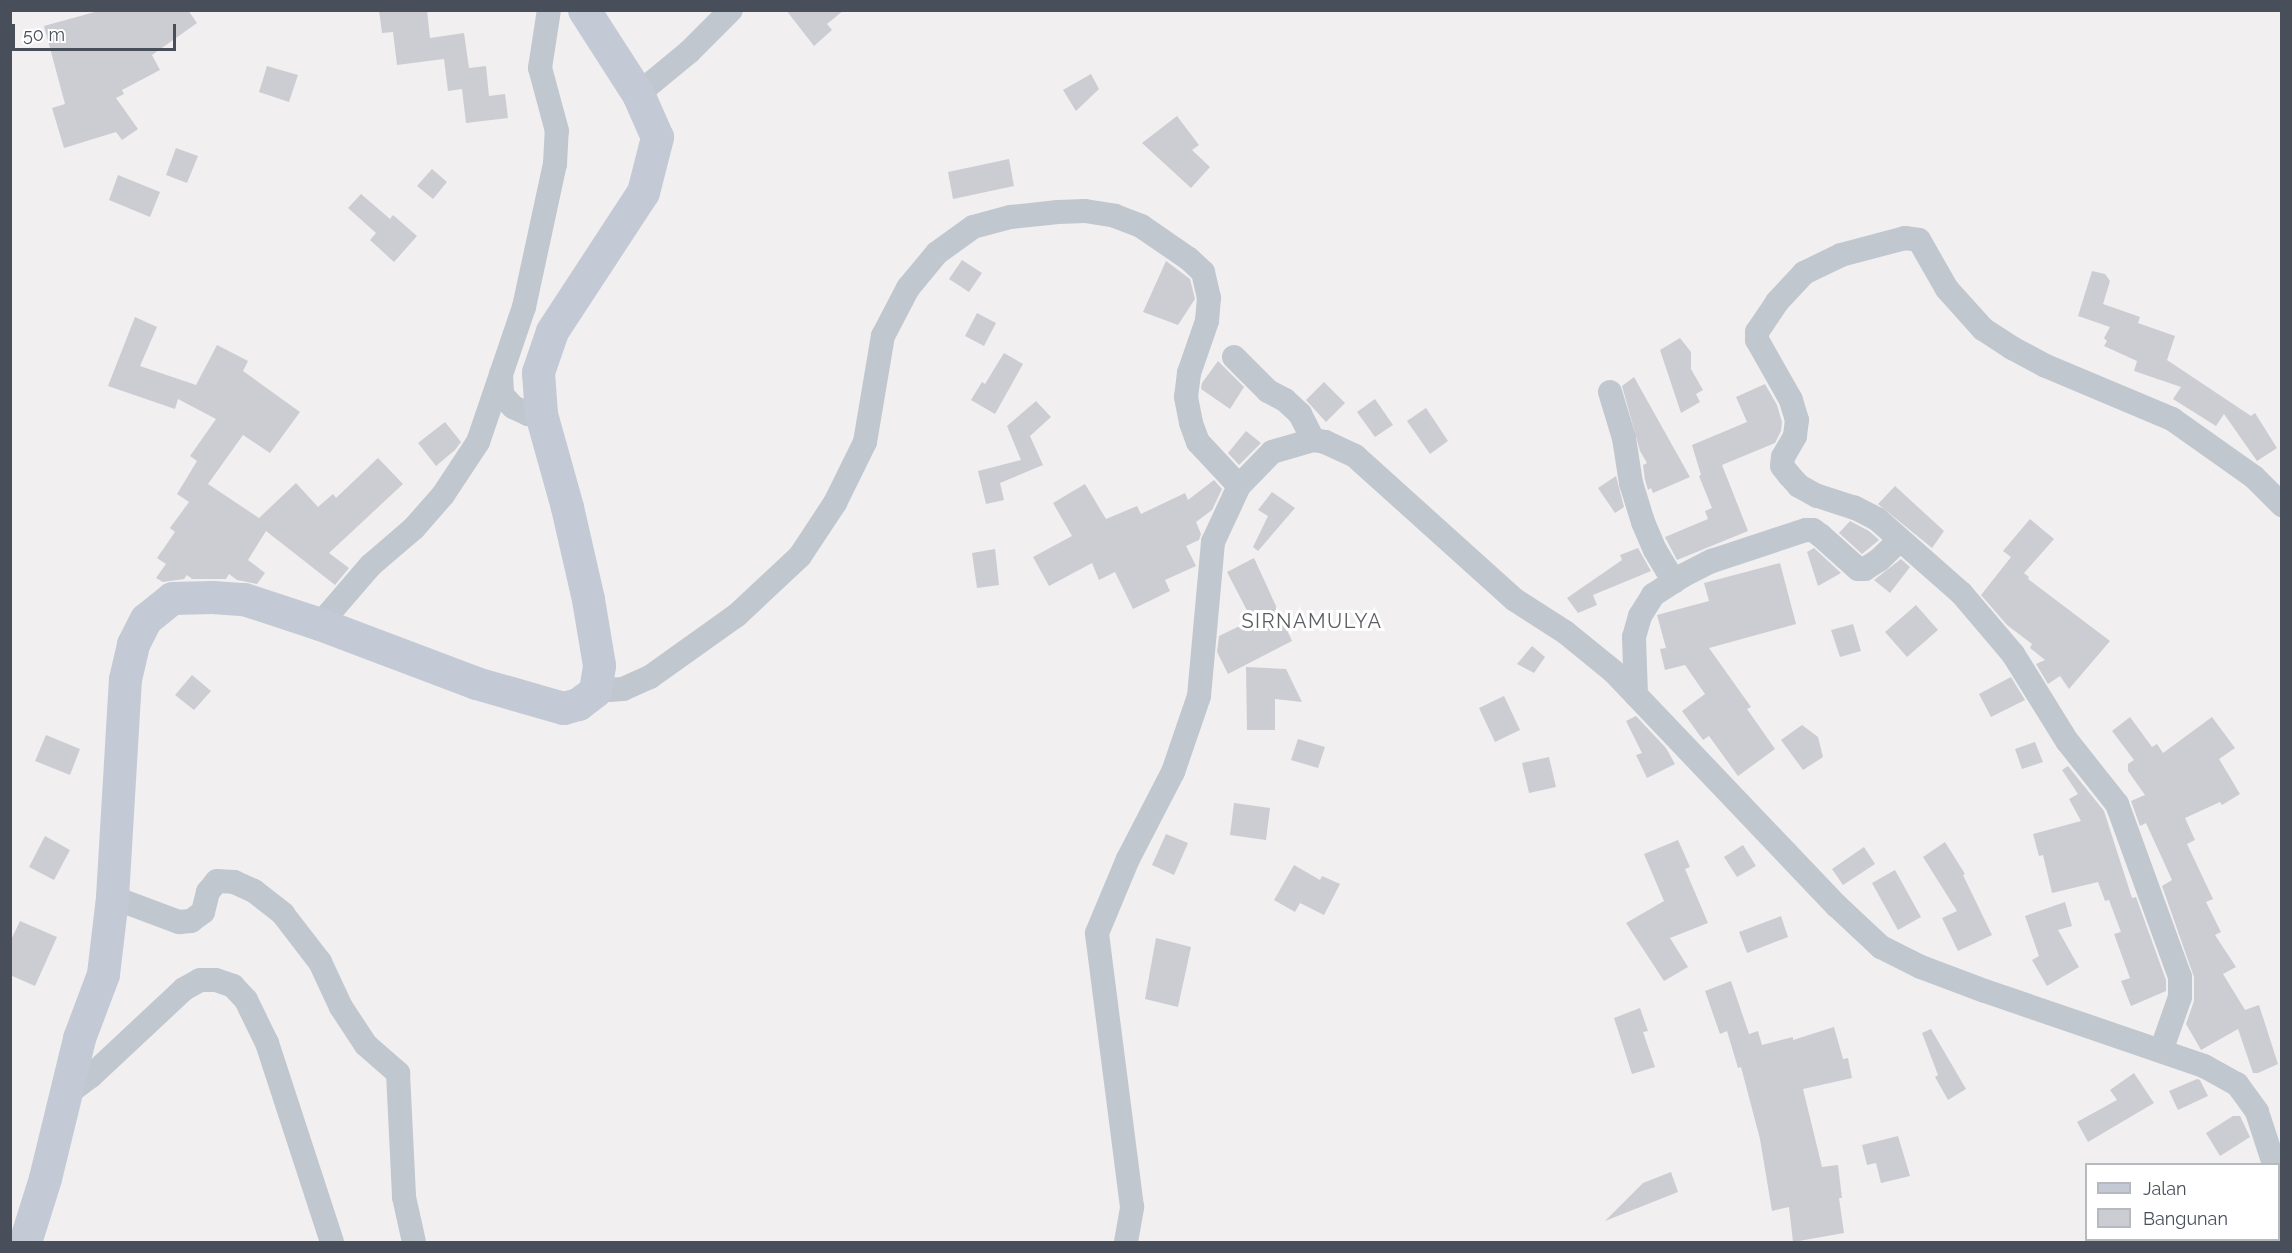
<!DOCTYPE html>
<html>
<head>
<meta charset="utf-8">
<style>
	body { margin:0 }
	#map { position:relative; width:2292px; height:1253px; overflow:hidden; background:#f1efef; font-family:Raleway,sans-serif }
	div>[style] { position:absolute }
	.building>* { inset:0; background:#cccdd3 }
	.street>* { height:24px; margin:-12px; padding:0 12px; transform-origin:12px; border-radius:12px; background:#c1c7cf }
	.secondary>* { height:33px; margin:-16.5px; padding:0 16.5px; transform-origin:16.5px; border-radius:16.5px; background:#c3c9d5 }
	span { translate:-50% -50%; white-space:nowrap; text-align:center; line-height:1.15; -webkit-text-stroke:6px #fff; paint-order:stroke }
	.quarter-label { font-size:20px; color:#5c5e63; letter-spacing:1.5px }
	.frame { position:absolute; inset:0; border:12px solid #494f5a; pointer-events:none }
	.legend { position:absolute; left:2085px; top:1163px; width:195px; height:78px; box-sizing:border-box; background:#fff; border:2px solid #b6b9bd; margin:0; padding:8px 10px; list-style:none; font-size:18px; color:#494f5a }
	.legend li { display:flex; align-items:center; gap:12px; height:30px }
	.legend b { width:30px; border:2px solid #b6b9bd }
	.scale { position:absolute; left:12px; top:24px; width:164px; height:27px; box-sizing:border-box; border:3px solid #494f5a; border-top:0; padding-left:8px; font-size:18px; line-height:21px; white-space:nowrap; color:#494f5a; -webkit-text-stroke:4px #fff; paint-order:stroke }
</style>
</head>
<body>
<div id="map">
	<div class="building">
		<i style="clip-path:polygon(102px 10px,188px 10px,197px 23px,152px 55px,160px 70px,122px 90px,124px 94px,116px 98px,138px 129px,122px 140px,116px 132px,64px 148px,52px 108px,65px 104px,44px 26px)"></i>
		<i style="clip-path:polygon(379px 10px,427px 10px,430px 38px,464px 33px,469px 68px,486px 66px,489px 96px,505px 94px,508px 118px,466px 123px,462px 89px,448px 91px,444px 59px,397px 65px,393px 32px,382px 33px)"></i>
		<i style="clip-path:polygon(786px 10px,844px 10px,827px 24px,832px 30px,814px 46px)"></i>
		<i style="clip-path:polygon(267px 66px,298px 75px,289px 102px,259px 92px)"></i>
		<i style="clip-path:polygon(1091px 74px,1099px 89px,1076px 111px,1063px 90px)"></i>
		<i style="clip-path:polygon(1177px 116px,1199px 145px,1192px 150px,1210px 167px,1191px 188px,1142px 143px)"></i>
		<i style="clip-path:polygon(176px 148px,198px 156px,187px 183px,166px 175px)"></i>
		<i style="clip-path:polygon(1009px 159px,1014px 186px,953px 199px,948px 172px)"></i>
		<i style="clip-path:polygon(432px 169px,447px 182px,433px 199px,417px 186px)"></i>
		<i style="clip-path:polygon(118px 175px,160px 192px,150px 217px,109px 200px)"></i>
		<i style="clip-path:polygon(361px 194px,390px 219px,393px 215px,417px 236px,394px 262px,370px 240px,376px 233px,348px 208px)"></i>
		<i style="clip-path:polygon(962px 260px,982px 273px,969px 292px,949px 279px)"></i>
		<i style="clip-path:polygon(1166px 261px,1190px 279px,1195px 299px,1178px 325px,1143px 312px)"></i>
		<i style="clip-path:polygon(2092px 271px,2105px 274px,2110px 281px,2103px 304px,2140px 317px,2138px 323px,2175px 336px,2167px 360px,2251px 416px,2255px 413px,2277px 448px,2257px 461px,2224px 414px,2216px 426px,2173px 399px,2181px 387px,2134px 371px,2137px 361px,2104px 346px,2107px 341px,2104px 338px,2110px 327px,2078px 316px)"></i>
		<i style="clip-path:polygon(977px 313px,996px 323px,984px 346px,965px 336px)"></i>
		<i style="clip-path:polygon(135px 317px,157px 327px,140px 366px,196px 385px,217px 345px,248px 361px,243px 371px,300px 412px,270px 453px,243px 435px,208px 484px,259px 518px,296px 483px,318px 507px,333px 494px,336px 498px,378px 458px,403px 484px,329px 553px,349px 568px,335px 585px,266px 531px,248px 560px,265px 573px,257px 584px,237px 580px,229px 574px,226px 579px,192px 579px,187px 575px,184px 579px,163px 582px,156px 578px,166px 564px,157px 558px,175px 532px,170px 528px,189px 502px,177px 494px,197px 461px,190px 456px,216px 419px,178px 399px,175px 409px,108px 386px)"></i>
		<i style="clip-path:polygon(1680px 338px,1691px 352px,1691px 369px,1703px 390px,1696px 394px,1700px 402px,1681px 413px,1660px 350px)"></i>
		<i style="clip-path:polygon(1004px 353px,1023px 364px,995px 414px,971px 400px,982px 382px,985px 384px)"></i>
		<i style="clip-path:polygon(1218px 361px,1244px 387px,1230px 409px,1201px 389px,1202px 383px)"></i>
		<i style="clip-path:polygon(1634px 377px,1690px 477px,1653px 493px,1651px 488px,1648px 490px,1645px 480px,1643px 465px,1647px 463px,1640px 451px,1622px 386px)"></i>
		<i style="clip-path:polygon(1324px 382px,1345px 403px,1326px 422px,1306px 400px)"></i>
		<i style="clip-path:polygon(1765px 384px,1777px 405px,1782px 422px,1781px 431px,1775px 443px,1722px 465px,1748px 531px,1677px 560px,1665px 537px,1708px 519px,1705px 511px,1712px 508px,1699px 476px,1701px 475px,1692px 445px,1747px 422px,1736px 397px)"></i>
		<i style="clip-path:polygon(1375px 399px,1393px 425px,1375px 437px,1357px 412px)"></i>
		<i style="clip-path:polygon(1036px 401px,1051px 417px,1030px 436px,1043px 465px,1000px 483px,1004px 500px,986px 504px,978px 471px,1021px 460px,1007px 426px)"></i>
		<i style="clip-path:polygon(1426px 408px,1448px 441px,1430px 454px,1407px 421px)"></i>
		<i style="clip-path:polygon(445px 422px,461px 442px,455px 450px,436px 466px,418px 443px)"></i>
		<i style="clip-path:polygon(1246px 431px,1261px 443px,1239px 465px,1228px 453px)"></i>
		<i style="clip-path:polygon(1616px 476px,1624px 507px,1615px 513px,1598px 488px)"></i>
		<i style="clip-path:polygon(1214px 480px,1222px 489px,1212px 510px,1196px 522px,1201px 534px,1199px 540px,1186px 546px,1196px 566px,1165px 580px,1170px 591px,1133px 609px,1115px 572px,1099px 580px,1092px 563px,1049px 586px,1033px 557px,1072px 536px,1053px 503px,1085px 484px,1106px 519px,1137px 506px,1141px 514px,1185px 493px,1188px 500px)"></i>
		<i style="clip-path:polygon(1895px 486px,1944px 531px,1932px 548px,1878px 504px)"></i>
		<i style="clip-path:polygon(1272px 492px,1295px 508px,1258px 551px,1253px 547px,1268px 516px,1258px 510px)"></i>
		<i style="clip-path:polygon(2030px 519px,2054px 539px,2024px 573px,2029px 577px,2028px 579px,2110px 641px,2069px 689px,2060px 676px,2048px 684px,2036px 664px,2045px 660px,2030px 648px,2032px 644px,2007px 625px,1981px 595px,2011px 557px,2003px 551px)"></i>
		<i style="clip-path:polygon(1850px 521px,1869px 531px,1879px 540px,1862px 554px,1839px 533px)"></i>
		<i style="clip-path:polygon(1638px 548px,1651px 571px,1593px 595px,1597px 605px,1578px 613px,1567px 598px,1622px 560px,1620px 555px)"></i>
		<i style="clip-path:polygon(1814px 548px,1841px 573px,1818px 586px,1807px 552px)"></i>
		<i style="clip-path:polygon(995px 549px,999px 585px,977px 588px,972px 553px)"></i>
		<i style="clip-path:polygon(1254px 558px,1292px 641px,1228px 674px,1217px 652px,1219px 636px,1252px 620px,1227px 572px)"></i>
		<i style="clip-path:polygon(1901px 559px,1910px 567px,1890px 593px,1874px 580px)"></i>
		<i style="clip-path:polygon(1780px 563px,1796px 624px,1709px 648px,1751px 707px,1747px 709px,1775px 749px,1738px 776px,1709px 736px,1703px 740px,1682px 711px,1705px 694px,1685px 665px,1665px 670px,1660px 649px,1666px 648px,1657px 615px,1709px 601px,1704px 583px)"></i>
		<i style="clip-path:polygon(1916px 605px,1938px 630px,1907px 657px,1885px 632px)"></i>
		<i style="clip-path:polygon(1853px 624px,1861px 651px,1840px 657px,1831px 630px)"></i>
		<i style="clip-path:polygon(1532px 646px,1545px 657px,1534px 673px,1517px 664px)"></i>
		<i style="clip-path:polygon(1246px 667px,1286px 669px,1302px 702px,1275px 699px,1275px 730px,1247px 730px)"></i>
		<i style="clip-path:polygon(192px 675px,211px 691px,194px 710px,175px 695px)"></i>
		<i style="clip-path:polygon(2011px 677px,2025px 700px,1991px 717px,1979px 694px)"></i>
		<i style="clip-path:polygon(1504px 696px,1520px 730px,1495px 742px,1479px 708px)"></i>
		<i style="clip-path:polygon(1636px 716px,1666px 748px,1675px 764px,1647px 778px,1636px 755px,1642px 753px,1626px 721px)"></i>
		<i style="clip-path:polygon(2130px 717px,2152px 747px,2157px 744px,2163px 753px,2212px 717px,2235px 748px,2219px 759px,2240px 794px,2222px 805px,2220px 802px,2185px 818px,2195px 840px,2187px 844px,2213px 899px,2206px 902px,2221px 932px,2215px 935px,2236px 967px,2223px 974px,2245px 1010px,2259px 1005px,2278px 1064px,2258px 1073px,2253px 1073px,2238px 1029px,2201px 1050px,2186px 1024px,2194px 1001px,2194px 977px,2162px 886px,2172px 880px,2146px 823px,2140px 826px,2131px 801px,2145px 795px,2128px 771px,2128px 764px,2134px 760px,2112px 731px)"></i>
		<i style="clip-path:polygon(1802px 725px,1818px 737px,1823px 757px,1803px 770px,1781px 740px)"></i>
		<i style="clip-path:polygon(46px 735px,80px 749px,70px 775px,35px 761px)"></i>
		<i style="clip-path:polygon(1298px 739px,1325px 747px,1318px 768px,1291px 760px)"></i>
		<i style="clip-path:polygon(2035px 742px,2043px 762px,2022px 769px,2015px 749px)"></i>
		<i style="clip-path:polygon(1549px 757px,1556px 787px,1529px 793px,1522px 763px)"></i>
		<i style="clip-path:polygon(2068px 766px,2104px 811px,2132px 898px,2136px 897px,2166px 980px,2166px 991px,2131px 1006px,2121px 981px,2130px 978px,2114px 934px,2121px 932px,2109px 900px,2105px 901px,2098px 882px,2052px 893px,2043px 855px,2039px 856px,2033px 834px,2081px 821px,2069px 799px,2078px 794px,2062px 770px)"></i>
		<i style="clip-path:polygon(1234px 803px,1270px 808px,1266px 840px,1230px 835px)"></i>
		<i style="clip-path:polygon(1166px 834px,1188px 843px,1174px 875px,1152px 865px)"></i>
		<i style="clip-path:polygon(45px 836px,70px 850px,54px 880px,29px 867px)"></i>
		<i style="clip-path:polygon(1678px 840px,1690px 867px,1685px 869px,1708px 923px,1670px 938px,1688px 967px,1664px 981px,1626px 923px,1664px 901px,1644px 854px)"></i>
		<i style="clip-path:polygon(1945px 842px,1965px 874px,1963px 875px,1992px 935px,1958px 951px,1942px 918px,1957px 911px,1923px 857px)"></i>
		<i style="clip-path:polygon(1743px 845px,1756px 866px,1737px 877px,1724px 857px)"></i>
		<i style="clip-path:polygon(1864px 847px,1875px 864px,1843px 885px,1832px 869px)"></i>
		<i style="clip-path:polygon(1294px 865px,1320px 880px,1322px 876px,1340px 884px,1324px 915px,1300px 903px,1295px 912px,1274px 900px)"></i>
		<i style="clip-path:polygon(1895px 870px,1921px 917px,1898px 930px,1872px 883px)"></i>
		<i style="clip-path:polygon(2065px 902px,2072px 926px,2058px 930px,2079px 967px,2047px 986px,2032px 960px,2039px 956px,2025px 916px)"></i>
		<i style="clip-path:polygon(1781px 916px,1788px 937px,1747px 953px,1739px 932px)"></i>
		<i style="clip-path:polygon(20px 921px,57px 937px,35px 986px,10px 975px,10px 942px)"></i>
		<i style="clip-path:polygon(1156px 938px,1191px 947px,1178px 1007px,1145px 999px)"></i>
		<i style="clip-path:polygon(1731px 981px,1749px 1034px,1758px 1031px,1762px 1045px,1793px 1037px,1793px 1040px,1834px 1027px,1843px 1059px,1848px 1058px,1852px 1078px,1803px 1089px,1822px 1167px,1838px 1165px,1842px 1198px,1839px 1198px,1844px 1233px,1793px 1242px,1789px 1207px,1772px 1211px,1760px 1139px,1741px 1067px,1738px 1068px,1727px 1031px,1720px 1034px,1705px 991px)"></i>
		<i style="clip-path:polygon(1640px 1008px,1648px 1031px,1643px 1032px,1655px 1067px,1632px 1074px,1614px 1018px)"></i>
		<i style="clip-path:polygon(1931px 1029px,1966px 1089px,1948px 1100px,1935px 1077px,1938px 1075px,1922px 1033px)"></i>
		<i style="clip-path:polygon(2134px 1073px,2154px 1103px,2088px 1142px,2077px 1122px,2117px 1100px,2110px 1090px)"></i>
		<i style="clip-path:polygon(2197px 1079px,2200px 1080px,2208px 1096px,2178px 1110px,2169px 1091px)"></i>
		<i style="clip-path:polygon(2233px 1116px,2240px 1116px,2250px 1137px,2220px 1156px,2206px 1133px)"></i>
		<i style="clip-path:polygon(1898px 1136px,1910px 1176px,1881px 1183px,1876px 1163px,1867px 1165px,1862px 1145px)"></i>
		<i style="clip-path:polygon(1671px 1172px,1678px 1192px,1605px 1221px,1643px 1183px)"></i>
	</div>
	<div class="street">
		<i style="left:638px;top:94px;width:66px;rotate:-39.5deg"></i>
		<i style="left:689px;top:52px;width:59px;rotate:-45deg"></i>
		<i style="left:1234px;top:357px;width:48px;rotate:45deg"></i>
		<i style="left:1268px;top:391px;width:19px;rotate:28deg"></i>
		<i style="left:1285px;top:400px;width:21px;rotate:43deg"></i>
		<i style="left:1300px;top:414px;width:29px;rotate:63deg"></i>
		<i style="left:501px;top:374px;width:21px;rotate:87deg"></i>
		<i style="left:502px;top:395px;width:16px;rotate:47deg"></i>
		<i style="left:513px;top:407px;width:17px;rotate:25deg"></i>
		<i style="left:528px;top:414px;width:13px"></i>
		<i style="left:1610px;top:392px;width:48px;rotate:73.1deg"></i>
		<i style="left:1624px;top:438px;width:46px;rotate:81.2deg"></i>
		<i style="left:1631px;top:483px;width:41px;rotate:72.9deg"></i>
		<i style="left:1643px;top:522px;width:30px;rotate:67deg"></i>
		<i style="left:1655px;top:550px;width:37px;rotate:59deg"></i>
		<i style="left:320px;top:624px;width:78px;rotate:-49.2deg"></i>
		<i style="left:371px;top:565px;width:57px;rotate:-40.7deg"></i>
		<i style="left:414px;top:528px;width:44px;rotate:-48.7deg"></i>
		<i style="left:443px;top:495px;width:64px;rotate:-56.6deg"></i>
		<i style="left:478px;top:442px;width:143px;rotate:-71.2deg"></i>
		<i style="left:524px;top:307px;width:146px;rotate:-77.8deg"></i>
		<i style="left:555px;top:164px;width:33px;rotate:-87deg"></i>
		<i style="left:557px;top:131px;width:65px;rotate:-105.1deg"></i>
		<i style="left:540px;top:68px;width:59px;rotate:-81.2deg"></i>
		<i style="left:595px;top:691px;width:28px;rotate:-4deg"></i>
		<i style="left:623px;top:689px;width:30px;rotate:-24deg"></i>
		<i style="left:650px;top:677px;width:107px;rotate:-35.5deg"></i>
		<i style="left:737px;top:615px;width:86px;rotate:-43.1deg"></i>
		<i style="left:800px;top:556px;width:64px;rotate:-56.6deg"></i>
		<i style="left:835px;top:503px;width:68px;rotate:-63.8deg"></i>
		<i style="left:865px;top:442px;width:108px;rotate:-80.4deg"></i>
		<i style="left:883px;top:336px;width:54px;rotate:-62.5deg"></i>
		<i style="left:908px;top:288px;width:45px;rotate:-50.4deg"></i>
		<i style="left:937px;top:253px;width:44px;rotate:-35.8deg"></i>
		<i style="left:973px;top:227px;width:39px;rotate:-15deg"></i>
		<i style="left:1011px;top:217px;width:47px;rotate:-6.1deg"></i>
		<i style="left:1058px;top:212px;width:27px;rotate:-2deg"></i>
		<i style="left:1085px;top:211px;width:30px;rotate:9deg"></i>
		<i style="left:1115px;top:216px;width:28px;rotate:21deg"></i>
		<i style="left:1141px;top:226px;width:58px;rotate:34.5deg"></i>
		<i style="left:1189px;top:259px;width:19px;rotate:43deg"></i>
		<i style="left:1203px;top:272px;width:27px;rotate:77deg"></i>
		<i style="left:1209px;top:298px;width:23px;rotate:95deg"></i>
		<i style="left:1207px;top:321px;width:55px;rotate:109.1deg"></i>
		<i style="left:1189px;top:373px;width:24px;rotate:97deg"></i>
		<i style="left:1186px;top:397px;width:26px;rotate:79deg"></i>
		<i style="left:1191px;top:423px;width:20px;rotate:70deg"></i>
		<i style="left:1198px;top:442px;width:60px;rotate:47deg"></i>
		<i style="left:1636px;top:695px;width:58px;rotate:-92deg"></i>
		<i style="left:1634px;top:637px;width:22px;rotate:-74deg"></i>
		<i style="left:1640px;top:616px;width:25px;rotate:-58deg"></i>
		<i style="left:1653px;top:595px;width:35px;rotate:-33deg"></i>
		<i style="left:1682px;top:576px;width:34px;rotate:-27deg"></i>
		<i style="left:1712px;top:561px;width:99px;rotate:-18.3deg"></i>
		<i style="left:1806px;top:530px;width:7px"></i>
		<i style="left:1813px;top:530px;width:9px;rotate:36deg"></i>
		<i style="left:1820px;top:535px;width:51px;rotate:41.8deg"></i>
		<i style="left:1858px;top:569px;width:7px"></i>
		<i style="left:1865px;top:569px;width:17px;rotate:-33deg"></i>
		<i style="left:1879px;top:560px;width:29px;rotate:-44deg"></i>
		<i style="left:112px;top:897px;width:72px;rotate:20.5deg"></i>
		<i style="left:179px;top:922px;width:12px;rotate:-5deg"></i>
		<i style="left:191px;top:921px;width:15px;rotate:-37deg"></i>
		<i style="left:203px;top:912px;width:21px;rotate:-76deg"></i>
		<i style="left:208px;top:892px;width:14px;rotate:-51deg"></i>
		<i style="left:217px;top:881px;width:17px;rotate:3deg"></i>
		<i style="left:234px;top:882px;width:22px;rotate:24deg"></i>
		<i style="left:254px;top:891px;width:37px;rotate:38deg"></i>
		<i style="left:283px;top:914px;width:61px;rotate:52.4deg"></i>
		<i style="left:320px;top:962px;width:50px;rotate:65deg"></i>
		<i style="left:341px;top:1007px;width:45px;rotate:56.7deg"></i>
		<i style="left:366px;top:1045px;width:43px;rotate:41.2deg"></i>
		<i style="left:398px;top:1073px;width:124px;rotate:87.2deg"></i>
		<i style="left:404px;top:1197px;width:46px;rotate:77.5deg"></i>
		<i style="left:2161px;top:1051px;width:57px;rotate:-70.6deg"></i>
		<i style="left:2180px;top:997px;width:20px;rotate:-90deg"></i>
		<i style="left:2180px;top:977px;width:184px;rotate:-110deg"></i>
		<i style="left:2117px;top:804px;width:80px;rotate:-128.4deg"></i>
		<i style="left:2067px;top:741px;width:102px;rotate:-121.8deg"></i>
		<i style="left:2013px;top:654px;width:80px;rotate:-130.4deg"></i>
		<i style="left:1961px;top:593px;width:112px;rotate:-138.6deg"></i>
		<i style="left:1877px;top:519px;width:25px;rotate:-153deg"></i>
		<i style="left:1855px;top:508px;width:40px;rotate:-162deg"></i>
		<i style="left:1817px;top:496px;width:21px;rotate:-151deg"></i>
		<i style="left:1799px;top:486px;width:15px;rotate:-132deg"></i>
		<i style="left:1789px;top:475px;width:11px;rotate:-128deg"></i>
		<i style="left:1782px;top:466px;width:9px;rotate:-84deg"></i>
		<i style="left:1783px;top:457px;width:24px;rotate:-60deg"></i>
		<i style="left:1795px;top:436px;width:16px;rotate:-83deg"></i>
		<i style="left:1797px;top:420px;width:21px;rotate:-107deg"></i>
		<i style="left:1791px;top:400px;width:69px;rotate:-119.5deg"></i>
		<i style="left:1757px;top:340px;width:8px;rotate:-90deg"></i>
		<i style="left:1757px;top:332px;width:36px;rotate:-56deg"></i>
		<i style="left:1777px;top:302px;width:40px;rotate:-47deg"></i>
		<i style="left:1804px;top:273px;width:41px;rotate:-25.9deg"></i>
		<i style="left:1841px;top:255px;width:66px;rotate:-14.9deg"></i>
		<i style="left:1905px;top:238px;width:14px;rotate:8deg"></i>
		<i style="left:1919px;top:240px;width:56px;rotate:60.3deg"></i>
		<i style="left:1947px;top:289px;width:54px;rotate:48deg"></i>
		<i style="left:1983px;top:329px;width:35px;rotate:33deg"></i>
		<i style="left:2012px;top:348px;width:38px;rotate:28deg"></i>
		<i style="left:2046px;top:366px;width:137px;rotate:22.8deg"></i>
		<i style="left:2172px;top:419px;width:100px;rotate:35.3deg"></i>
		<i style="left:2254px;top:477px;width:40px;rotate:45deg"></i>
		<i style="left:63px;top:1097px;width:35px;rotate:-37deg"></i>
		<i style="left:91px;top:1076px;width:127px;rotate:-43.1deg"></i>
		<i style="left:184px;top:989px;width:18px;rotate:-29deg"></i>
		<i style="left:200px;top:980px;width:16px"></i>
		<i style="left:216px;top:980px;width:18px;rotate:19deg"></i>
		<i style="left:233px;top:986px;width:19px;rotate:47deg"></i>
		<i style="left:246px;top:1000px;width:48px;rotate:64deg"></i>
		<i style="left:267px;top:1043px;width:209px;rotate:71.9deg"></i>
		<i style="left:2278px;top:1177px;width:14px;rotate:73deg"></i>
		<i style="left:1126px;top:1242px;width:36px;rotate:-80deg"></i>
		<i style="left:1132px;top:1207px;width:276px;rotate:-97.3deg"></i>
		<i style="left:1097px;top:933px;width:80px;rotate:-67.3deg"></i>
		<i style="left:1128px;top:859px;width:98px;rotate:-62.7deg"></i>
		<i style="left:1173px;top:772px;width:80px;rotate:-71.1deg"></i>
		<i style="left:1199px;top:696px;width:155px;rotate:-84.8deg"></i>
		<i style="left:1213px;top:542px;width:62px;rotate:-65.1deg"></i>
		<i style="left:1239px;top:486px;width:47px;rotate:-45.9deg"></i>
		<i style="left:1272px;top:452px;width:43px;rotate:-16.3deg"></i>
		<i style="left:1313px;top:440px;width:12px;rotate:9deg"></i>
		<i style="left:1325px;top:442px;width:33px;rotate:25deg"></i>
		<i style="left:1355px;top:456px;width:215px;rotate:42deg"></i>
		<i style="left:1515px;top:600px;width:59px;rotate:32.6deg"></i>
		<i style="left:1565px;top:632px;width:62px;rotate:39.1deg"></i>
		<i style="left:1613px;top:671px;width:325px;rotate:46.4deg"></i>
		<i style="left:1837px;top:906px;width:60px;rotate:43deg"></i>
		<i style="left:1881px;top:947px;width:45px;rotate:26.6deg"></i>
		<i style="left:1921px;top:967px;width:68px;rotate:20.6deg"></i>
		<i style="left:1985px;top:991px;width:231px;rotate:18.9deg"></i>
		<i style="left:2204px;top:1066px;width:38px;rotate:29deg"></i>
		<i style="left:2237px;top:1084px;width:34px;rotate:54deg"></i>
		<i style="left:2257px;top:1112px;width:55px;rotate:71.9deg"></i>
		<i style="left:2161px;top:1242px;width:7px;rotate:-16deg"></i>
	</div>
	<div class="secondary">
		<i style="left:25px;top:1242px;width:67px;rotate:-72.6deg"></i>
		<i style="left:45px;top:1178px;width:144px;rotate:-76.3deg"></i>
		<i style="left:79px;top:1038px;width:68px;rotate:-69.4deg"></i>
		<i style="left:103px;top:974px;width:78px;rotate:-83.3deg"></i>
		<i style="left:112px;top:897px;width:218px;rotate:-86.6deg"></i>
		<i style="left:125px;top:679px;width:36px;rotate:-77deg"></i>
		<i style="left:133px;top:644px;width:28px;rotate:-63deg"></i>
		<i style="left:146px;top:619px;width:33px;rotate:-39deg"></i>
		<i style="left:172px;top:598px;width:40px;rotate:-1.4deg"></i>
		<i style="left:212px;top:597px;width:32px;rotate:4deg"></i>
		<i style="left:244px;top:599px;width:80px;rotate:18.2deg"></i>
		<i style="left:320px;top:624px;width:167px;rotate:20.7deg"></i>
		<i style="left:476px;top:683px;width:91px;rotate:16deg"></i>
		<i style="left:563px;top:708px;width:16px;rotate:-15deg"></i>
		<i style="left:578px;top:704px;width:21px;rotate:-37deg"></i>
		<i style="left:595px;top:691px;width:26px;rotate:-81deg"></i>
		<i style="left:599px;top:665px;width:67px;rotate:-99.5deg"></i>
		<i style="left:588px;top:599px;width:94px;rotate:-102.9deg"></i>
		<i style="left:567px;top:507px;width:97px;rotate:-105.6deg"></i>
		<i style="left:541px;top:414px;width:42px;rotate:-94.1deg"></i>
		<i style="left:538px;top:372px;width:43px;rotate:-71.1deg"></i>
		<i style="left:552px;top:331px;width:166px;rotate:-56.8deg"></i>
		<i style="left:643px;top:192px;width:57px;rotate:-75.7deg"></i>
		<i style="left:657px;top:137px;width:47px;rotate:-113.8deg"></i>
		<i style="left:638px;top:94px;width:100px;rotate:-122.7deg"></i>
	</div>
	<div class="quarter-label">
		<span style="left:1312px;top:621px">SIRNAMULYA</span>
	</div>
	<div class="frame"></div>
	<ul class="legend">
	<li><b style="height:8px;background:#c3c9d5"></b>Jalan</li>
	<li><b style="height:16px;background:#cccdd3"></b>Bangunan</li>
	</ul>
	<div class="scale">50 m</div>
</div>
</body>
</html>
